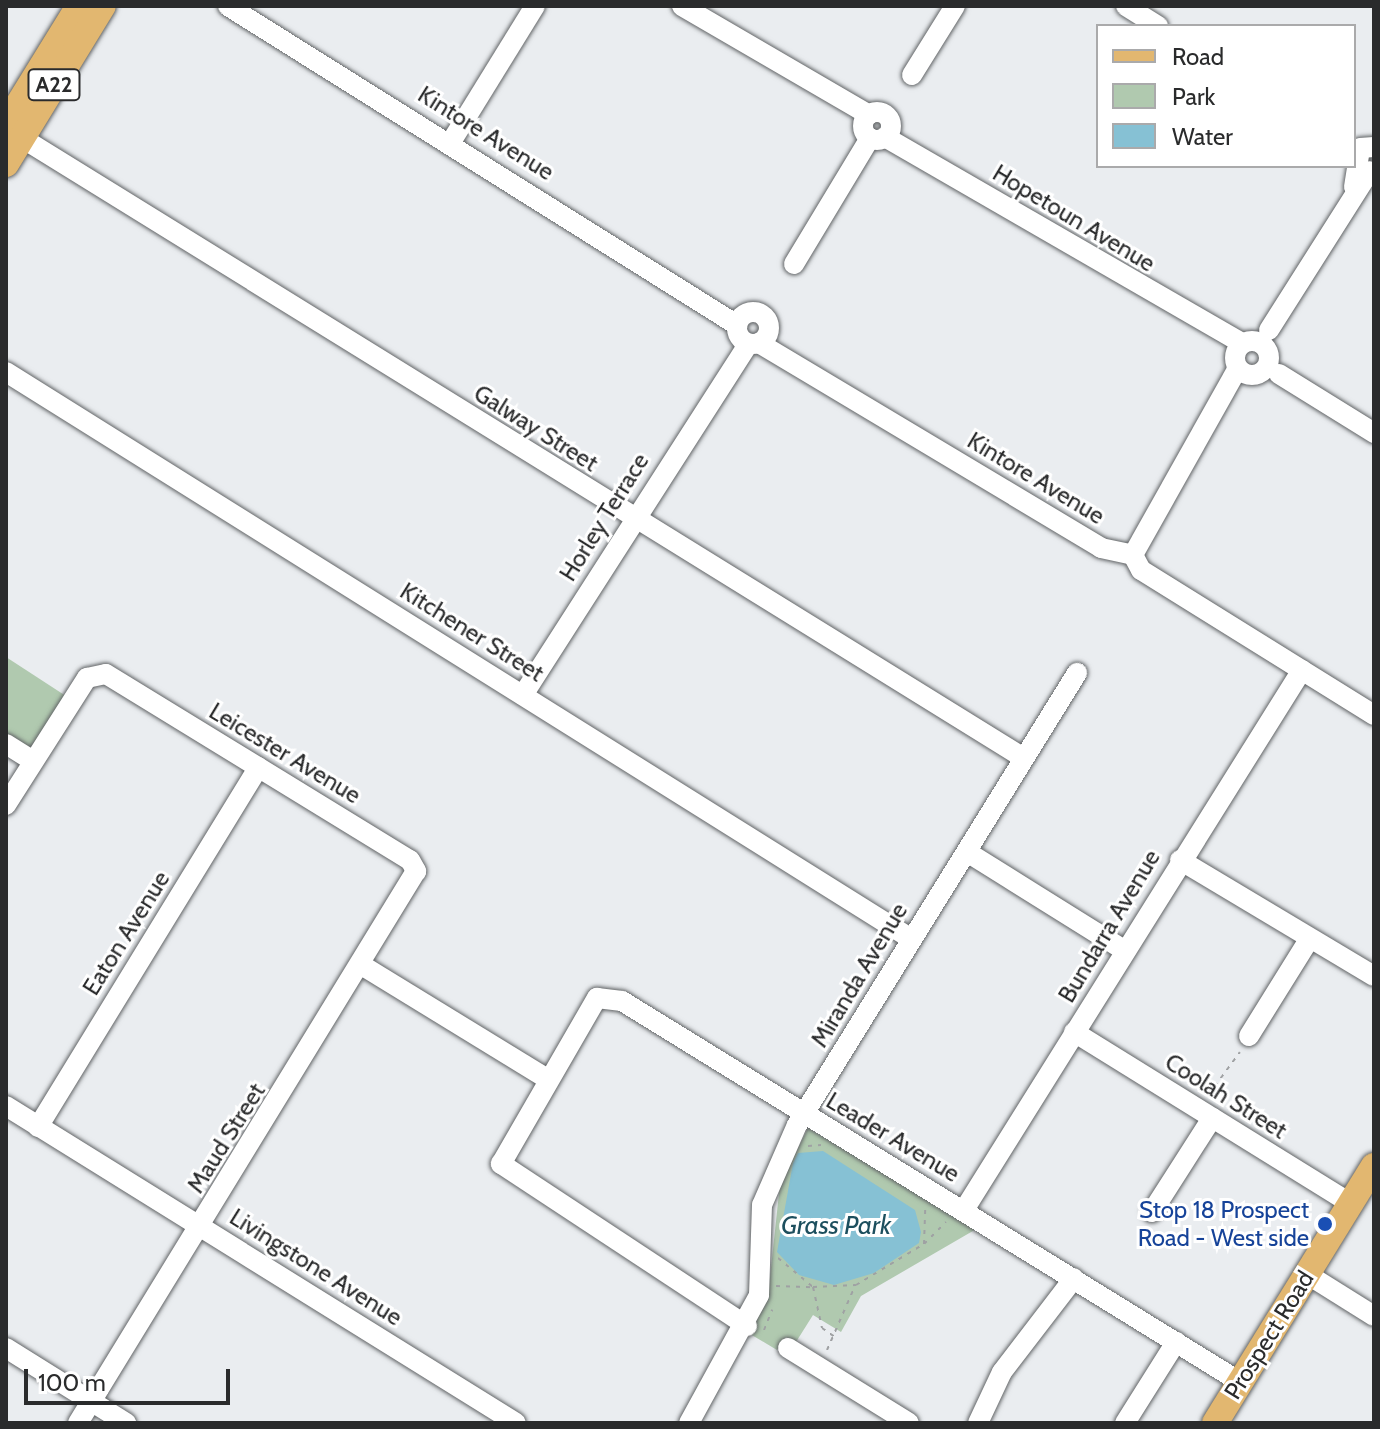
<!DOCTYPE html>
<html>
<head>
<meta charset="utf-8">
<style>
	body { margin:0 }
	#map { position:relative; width:1380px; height:1429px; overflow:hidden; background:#eaedf0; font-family:Cabin,sans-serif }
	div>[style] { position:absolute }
	.green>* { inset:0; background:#b0c9af }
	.water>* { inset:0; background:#86c1d4 }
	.path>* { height:2px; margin-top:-1px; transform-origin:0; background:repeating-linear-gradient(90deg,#9fa1a3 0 4px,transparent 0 10px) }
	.roads { filter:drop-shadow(0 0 2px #616466) drop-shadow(0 0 2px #616466) }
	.minor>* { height:20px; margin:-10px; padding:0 10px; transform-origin:10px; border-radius:10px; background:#fff }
	.minor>.ring { margin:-10px; padding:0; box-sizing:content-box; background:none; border:20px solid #fff; border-radius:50% }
	.major>* { height:26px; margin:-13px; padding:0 13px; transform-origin:13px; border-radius:13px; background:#e2b770 }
	.dots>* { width:22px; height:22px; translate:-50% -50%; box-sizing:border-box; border:4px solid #fff; border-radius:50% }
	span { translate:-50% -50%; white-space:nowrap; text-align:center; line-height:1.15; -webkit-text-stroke:6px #fff; paint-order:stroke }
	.shield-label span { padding:2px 6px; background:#fff; border:2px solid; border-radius:6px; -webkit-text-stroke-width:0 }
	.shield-label { font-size:22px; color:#2a2b2c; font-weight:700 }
	.street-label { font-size:24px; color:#2a2b2c }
	.transit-label { font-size:24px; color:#164399 }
	.right { translate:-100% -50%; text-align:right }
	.water-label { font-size:26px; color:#1d4f5e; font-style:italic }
	.frame { position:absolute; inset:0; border:8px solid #2a2b2c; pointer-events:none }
	.legend { position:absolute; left:1096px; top:24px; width:260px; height:144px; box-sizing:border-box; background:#fff; border:2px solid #aaaaab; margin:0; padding:10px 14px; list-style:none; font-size:24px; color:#2a2b2c }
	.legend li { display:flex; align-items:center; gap:16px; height:40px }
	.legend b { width:40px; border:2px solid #aaaaab }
	.scale { position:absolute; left:24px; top:1369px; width:206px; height:36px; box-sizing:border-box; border:4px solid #2a2b2c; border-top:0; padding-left:10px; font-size:24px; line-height:28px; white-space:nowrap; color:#2a2b2c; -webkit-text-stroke:6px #fff; paint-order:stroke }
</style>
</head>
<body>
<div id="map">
	<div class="green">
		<i style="clip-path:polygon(6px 657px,69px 698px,32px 757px,6px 740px)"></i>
		<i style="clip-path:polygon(808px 1128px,978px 1228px,861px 1296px,841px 1332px,813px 1315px,796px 1342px,786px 1337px,777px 1350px,750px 1334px,770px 1277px,780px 1184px)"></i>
	</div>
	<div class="water">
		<i style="clip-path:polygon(823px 1151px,915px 1210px,921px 1232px,919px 1243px,874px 1273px,834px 1285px,799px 1275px,777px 1252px,793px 1163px,798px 1153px)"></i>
	</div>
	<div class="path">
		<i style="left:1209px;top:1094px;width:52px;rotate:-53.6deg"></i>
		<i style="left:808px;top:1146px;width:13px;rotate:-4deg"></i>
		<i style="left:924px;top:1244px;width:31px;rotate:-45deg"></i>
		<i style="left:778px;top:1258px;width:45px;rotate:39.6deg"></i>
		<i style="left:813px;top:1287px;width:43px;rotate:-2.7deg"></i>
		<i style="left:856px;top:1285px;width:79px;rotate:-31.1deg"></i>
		<i style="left:924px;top:1244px;width:36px;rotate:-88deg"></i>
		<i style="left:776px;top:1286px;width:37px;rotate:2deg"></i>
		<i style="left:813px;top:1287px;width:42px;rotate:77.6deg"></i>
		<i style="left:822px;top:1328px;width:16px;rotate:35deg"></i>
		<i style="left:764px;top:1330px;width:22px;rotate:-68deg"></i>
		<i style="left:827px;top:1350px;width:70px;rotate:-66.4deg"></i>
	</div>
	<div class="roads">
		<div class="minor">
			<i style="left:228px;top:6px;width:601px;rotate:32.08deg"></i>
			<i style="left:682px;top:6px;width:216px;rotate:30.2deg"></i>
			<i style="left:1126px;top:6px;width:38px;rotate:32deg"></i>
			<i style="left:912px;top:75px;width:81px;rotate:-58.1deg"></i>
			<i class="ring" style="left:863px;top:112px;width:8px;height:8px"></i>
			<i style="left:885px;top:137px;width:412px;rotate:30deg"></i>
			<i style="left:22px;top:138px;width:1178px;rotate:31.75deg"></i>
			<i style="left:451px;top:142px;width:160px;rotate:-58.3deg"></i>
			<i style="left:1354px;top:187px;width:39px;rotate:-81deg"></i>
			<i style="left:1360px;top:148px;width:14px;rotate:-4deg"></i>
			<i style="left:794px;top:264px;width:147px;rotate:-58.9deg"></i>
			<i class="ring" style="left:737px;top:312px;width:12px;height:12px"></i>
			<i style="left:1269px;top:330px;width:188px;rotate:-57.6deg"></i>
			<i class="ring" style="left:1235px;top:341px;width:14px;height:14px"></i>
			<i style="left:759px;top:343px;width:399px;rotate:30.9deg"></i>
			<i style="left:1101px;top:548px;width:33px;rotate:12deg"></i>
			<i style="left:1133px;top:555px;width:17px;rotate:62deg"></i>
			<i style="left:1141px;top:570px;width:274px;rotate:31.9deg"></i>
			<i style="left:6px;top:372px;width:1067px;rotate:32.05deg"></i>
			<i style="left:1279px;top:374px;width:112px;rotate:31.8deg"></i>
			<i style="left:1133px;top:555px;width:214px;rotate:-60.7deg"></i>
			<i style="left:523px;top:695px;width:417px;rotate:-57.3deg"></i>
			<i style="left:6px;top:744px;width:32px;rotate:32deg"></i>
			<i style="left:6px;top:805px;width:151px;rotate:-57.5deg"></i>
			<i style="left:87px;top:678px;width:19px;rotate:-12deg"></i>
			<i style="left:106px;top:674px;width:356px;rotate:31.5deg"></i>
			<i style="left:410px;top:860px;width:13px;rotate:61deg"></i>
			<i style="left:416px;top:871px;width:647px;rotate:121.48deg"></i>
			<i style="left:967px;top:852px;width:185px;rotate:32deg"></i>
			<i style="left:1180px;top:860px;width:226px;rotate:30.9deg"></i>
			<i style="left:363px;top:966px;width:215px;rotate:31.5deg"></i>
			<i style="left:1074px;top:1032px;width:326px;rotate:31.8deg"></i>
			<i style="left:1249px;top:1036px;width:115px;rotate:-58.1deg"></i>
			<i style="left:6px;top:1106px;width:600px;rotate:31.86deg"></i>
			<i style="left:38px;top:1127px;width:422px;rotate:-58.5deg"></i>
			<i style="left:964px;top:1210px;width:637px;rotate:-57.96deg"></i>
			<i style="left:1152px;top:1212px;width:112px;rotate:-57.4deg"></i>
			<i style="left:1307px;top:1274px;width:79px;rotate:32.1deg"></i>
			<i style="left:747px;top:1326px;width:295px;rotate:-146.6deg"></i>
			<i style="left:501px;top:1164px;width:192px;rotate:-60deg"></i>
			<i style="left:597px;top:998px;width:25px;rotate:7deg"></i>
			<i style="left:622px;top:1001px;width:726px;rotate:31.65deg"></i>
			<i style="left:6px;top:1348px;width:142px;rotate:32deg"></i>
			<i style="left:788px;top:1348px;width:142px;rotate:31.8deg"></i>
			<i style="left:689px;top:1423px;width:146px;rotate:-61.3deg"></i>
			<i style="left:759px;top:1295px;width:90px;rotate:-88.1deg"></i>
			<i style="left:762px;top:1205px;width:87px;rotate:-66.4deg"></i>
			<i style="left:797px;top:1125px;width:532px;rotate:-58.22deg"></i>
			<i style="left:978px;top:1423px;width:56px;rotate:-64.8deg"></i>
			<i style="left:1002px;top:1372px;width:118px;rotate:-52.5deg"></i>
			<i style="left:1125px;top:1423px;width:96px;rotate:-57.8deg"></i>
		</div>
		<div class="major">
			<i style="left:6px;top:124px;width:139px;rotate:-58.3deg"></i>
			<i style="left:6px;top:164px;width:185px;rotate:-58.5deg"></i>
			<i style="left:1215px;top:1423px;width:302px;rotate:-58.3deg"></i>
		</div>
	</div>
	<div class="dots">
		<i style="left:1325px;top:1224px;background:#1a4fb4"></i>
	</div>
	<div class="shield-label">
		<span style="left:54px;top:85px">A22</span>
	</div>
	<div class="street-label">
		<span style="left:486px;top:133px;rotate:32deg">Kintore Avenue</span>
		<span style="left:1074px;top:218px;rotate:31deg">Hopetoun Avenue</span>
		<span style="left:536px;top:428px;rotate:32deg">Galway Street</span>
		<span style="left:1036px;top:478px;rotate:31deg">Kintore Avenue</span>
		<span style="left:604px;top:517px;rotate:-58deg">Horley Terrace</span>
		<span style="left:472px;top:632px;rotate:32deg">Kitchener Street</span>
		<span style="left:285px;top:753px;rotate:31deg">Leicester Avenue</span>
		<span style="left:1109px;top:926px;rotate:-59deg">Bundarra Avenue</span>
		<span style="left:126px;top:933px;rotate:-58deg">Eaton Avenue</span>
		<span style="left:859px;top:975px;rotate:-59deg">Miranda Avenue</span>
		<span style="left:1226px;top:1096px;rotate:32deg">Coolah Street</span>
		<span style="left:893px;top:1137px;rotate:31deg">Leader Avenue</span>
		<span style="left:226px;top:1138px;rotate:-58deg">Maud Street</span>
		<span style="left:316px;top:1267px;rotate:32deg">Livingstone Avenue</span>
		<span style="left:1269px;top:1335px;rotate:-58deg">Prospect Road</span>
	</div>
	<div class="transit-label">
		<span class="right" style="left:1309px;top:1224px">Stop 18 Prospect<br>Road - West side</span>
	</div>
	<div class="water-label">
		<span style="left:836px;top:1226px">Grass Park</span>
	</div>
	<div class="frame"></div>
	<ul class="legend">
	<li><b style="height:10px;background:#e2b770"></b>Road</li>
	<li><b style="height:22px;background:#b0c9af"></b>Park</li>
	<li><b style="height:22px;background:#86c1d4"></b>Water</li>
	</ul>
	<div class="scale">100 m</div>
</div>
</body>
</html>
